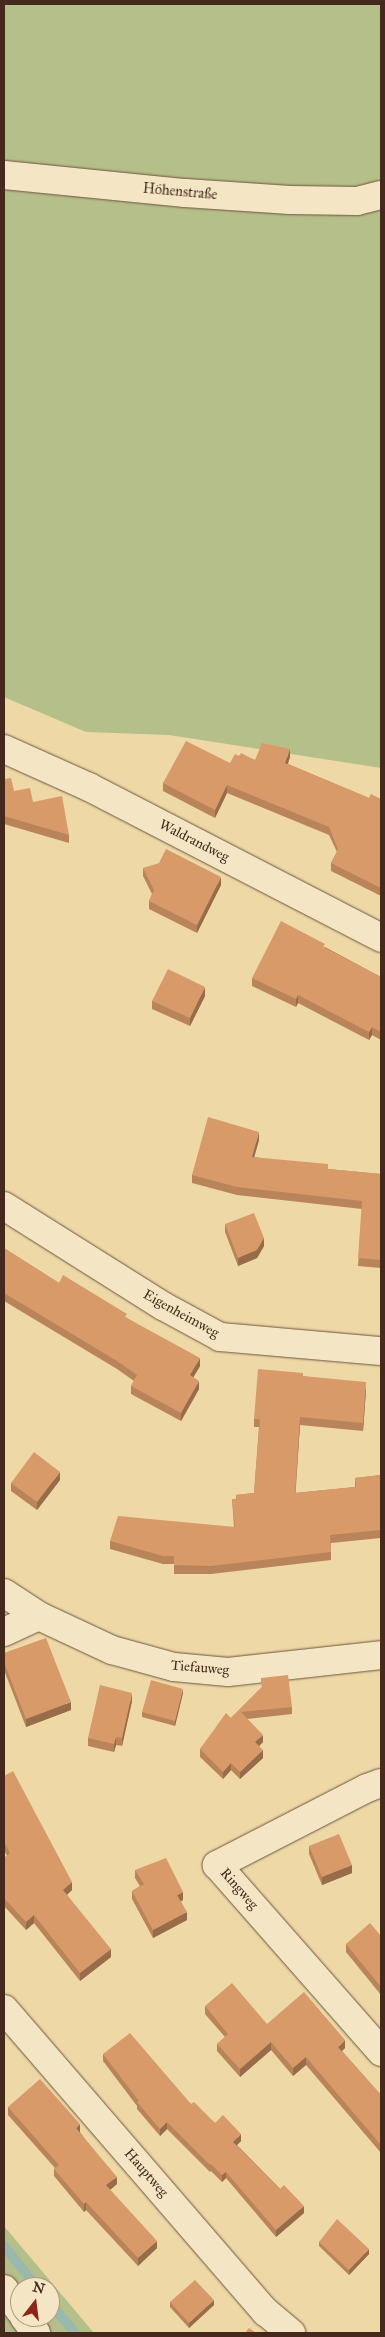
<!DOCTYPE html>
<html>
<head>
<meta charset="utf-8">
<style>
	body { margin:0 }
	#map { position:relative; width:385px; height:2337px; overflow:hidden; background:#eed8a6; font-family:"IM FELL Great Primer",serif }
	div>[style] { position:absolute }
	.green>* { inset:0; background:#b5bf8a }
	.stream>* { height:10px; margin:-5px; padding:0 5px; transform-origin:5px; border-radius:5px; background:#9ab9ad }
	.roads { filter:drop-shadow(0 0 1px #6e553e) drop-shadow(0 0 1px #6e553e) }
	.minor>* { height:28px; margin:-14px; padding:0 14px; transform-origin:14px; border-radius:14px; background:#f4e6c5 }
	.tertiary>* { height:28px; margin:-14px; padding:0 14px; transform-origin:14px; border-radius:14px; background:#f4e6c5 }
	.wall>* { inset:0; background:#ba845a }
	.shaded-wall>* { inset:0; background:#976c4a }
	.building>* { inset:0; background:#d89a69 }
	span { translate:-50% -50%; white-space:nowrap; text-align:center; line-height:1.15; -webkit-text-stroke:4px #f4e6c5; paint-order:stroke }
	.street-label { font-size:14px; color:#44291c }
	.frame { position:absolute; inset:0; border:5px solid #44291c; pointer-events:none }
	.north { position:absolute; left:10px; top:2277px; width:50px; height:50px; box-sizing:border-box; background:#f4e6c5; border:1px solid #ae9a81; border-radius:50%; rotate:15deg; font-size:14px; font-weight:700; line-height:20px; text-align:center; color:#44291c }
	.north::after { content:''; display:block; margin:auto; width:18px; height:22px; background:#8f2418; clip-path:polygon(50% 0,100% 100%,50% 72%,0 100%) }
</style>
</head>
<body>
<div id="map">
	<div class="green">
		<i style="clip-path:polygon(4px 4px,381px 4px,381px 768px,169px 735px,86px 732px,4px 697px)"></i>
		<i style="clip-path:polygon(evenodd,4px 2226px,94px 2333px,4px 2333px,4px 2226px,20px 2287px,50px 2287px,50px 2317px,20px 2317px,20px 2287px)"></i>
	</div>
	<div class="stream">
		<i style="left:4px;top:2246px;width:53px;rotate:51.2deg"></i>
		<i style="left:50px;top:2303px;width:39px;rotate:50deg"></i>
	</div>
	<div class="roads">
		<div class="minor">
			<i style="left:4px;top:749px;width:93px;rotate:24.1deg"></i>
			<i style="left:89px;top:787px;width:329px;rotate:27.3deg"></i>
			<i style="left:4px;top:1206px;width:188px;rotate:32.2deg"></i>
			<i style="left:163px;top:1306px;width:65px;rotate:28.5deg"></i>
			<i style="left:220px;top:1337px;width:162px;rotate:5deg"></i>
			<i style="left:4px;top:1593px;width:42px;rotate:33.3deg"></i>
			<i style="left:39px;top:1616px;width:81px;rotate:25deg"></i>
			<i style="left:112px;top:1650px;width:64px;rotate:15.3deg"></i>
			<i style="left:174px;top:1667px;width:54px;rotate:5.3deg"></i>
			<i style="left:228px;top:1672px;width:154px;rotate:-6.3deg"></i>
			<i style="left:4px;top:1632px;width:38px;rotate:-25deg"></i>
			<i style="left:381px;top:1783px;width:15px;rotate:160deg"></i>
			<i style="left:367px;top:1788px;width:169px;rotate:152.8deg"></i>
			<i style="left:217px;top:1865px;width:249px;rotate:48.7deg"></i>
			<i style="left:4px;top:2009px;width:401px;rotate:49.2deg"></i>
			<i style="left:266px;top:2312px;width:33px;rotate:40deg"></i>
		</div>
		<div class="tertiary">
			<i style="left:4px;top:175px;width:182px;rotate:5.7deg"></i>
			<i style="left:185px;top:193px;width:105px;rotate:3.8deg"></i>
			<i style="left:290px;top:200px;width:67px;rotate:0.9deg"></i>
			<i style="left:357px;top:201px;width:25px;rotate:-14deg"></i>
			<i style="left:4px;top:2289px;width:27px;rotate:54deg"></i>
			<i style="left:24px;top:2317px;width:20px;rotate:53deg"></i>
		</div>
	</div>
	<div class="wall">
		<i style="clip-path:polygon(239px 756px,255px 760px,290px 757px,288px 764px,369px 798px,381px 799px,381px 896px,331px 871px,331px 863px,337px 852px,329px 835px,227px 793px,215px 818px,163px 791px,163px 783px,230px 763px)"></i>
		<i style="clip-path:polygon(4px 779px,14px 791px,33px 802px,69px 835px,69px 843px,4px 824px)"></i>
		<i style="clip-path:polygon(143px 868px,221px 885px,197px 933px,149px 909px,149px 901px,152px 894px,143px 876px)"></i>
		<i style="clip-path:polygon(325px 947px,381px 977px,381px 1040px,372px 1035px,369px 1040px,298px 1003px,296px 1007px,252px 986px,252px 978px)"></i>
		<i style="clip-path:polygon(205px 996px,190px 1026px,152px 1009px,152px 1001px)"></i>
		<i style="clip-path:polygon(259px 1140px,254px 1157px,328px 1169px,381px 1174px,381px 1268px,358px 1266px,362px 1209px,237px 1195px,192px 1183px,192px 1175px)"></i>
		<i style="clip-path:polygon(225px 1224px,264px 1246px,257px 1258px,238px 1266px,225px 1232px)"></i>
		<i style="clip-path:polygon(4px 1248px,59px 1283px,127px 1318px,200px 1366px,193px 1377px,199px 1389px,181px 1421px,131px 1394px,131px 1386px,134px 1381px,117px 1369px,4px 1301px)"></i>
		<i style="clip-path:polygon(303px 1376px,366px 1390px,363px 1431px,300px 1425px,295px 1493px,355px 1487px,355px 1478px,381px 1475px,381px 1538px,331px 1543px,331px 1560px,211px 1574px,174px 1574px,174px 1564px,163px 1564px,110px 1549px,110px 1541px,234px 1527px,232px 1499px,236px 1499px,236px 1495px,254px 1493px,259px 1427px,254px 1427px,254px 1419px)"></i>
		<i style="clip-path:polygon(60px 1480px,37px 1510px,11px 1491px,11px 1483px)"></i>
		<i style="clip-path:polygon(4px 1653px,71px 1710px,26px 1727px,4px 1670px)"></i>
		<i style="clip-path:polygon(261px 1678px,292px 1707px,292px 1714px,247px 1719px,263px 1742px,259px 1746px,263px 1758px,240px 1779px,231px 1770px,223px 1779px,200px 1757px,200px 1749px,262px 1687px)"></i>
		<i style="clip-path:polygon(183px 1693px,175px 1726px,142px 1717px,142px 1712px)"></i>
		<i style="clip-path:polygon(132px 1701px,122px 1746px,116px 1745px,114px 1752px,88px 1746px,88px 1738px)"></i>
		<i style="clip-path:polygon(4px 1776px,72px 1890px,67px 1895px,111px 1957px,80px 1981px,34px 1923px,26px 1930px,4px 1906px,4px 1858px,7px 1856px,4px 1850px)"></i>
		<i style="clip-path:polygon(309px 1846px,352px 1873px,322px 1885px,309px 1854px)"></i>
		<i style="clip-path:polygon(135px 1870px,183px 1900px,181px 1901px,187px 1920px,153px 1938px,132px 1899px,132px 1891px,140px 1886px,135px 1878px)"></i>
		<i style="clip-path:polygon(381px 1936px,381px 1995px,346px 1952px,346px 1944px)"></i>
		<i style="clip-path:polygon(205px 2006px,267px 2024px,345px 2048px,342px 2051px,381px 2095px,381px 2153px,306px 2065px,293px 2076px,271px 2050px,240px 2077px,217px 2051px,217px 2044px,225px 2037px,205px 2014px)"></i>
		<i style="clip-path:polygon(103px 2054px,191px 2104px,215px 2123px,241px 2141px,237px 2145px,304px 2213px,276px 2237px,226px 2178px,222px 2182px,211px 2171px,210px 2172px,167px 2129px,160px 2136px,137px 2109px,137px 2106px,103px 2061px)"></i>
		<i style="clip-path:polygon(8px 2107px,80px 2132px,117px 2184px,110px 2190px,157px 2248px,138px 2266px,86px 2210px,84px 2212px,54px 2176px,54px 2169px,55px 2168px,8px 2115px)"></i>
		<i style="clip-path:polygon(319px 2242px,369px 2254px,349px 2275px,319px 2246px)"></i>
		<i style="clip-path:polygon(170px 2302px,214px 2305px,189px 2328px,170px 2307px)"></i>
	</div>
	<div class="shaded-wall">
		<i style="clip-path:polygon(290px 749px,290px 757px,285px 771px,285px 763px)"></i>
		<i style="clip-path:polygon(227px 785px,227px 793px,215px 818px,215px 810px)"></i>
		<i style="clip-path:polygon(221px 877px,221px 885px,197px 933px,197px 925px)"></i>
		<i style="clip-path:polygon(205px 987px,205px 996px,190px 1026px,190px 1018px)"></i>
		<i style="clip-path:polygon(298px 995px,298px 1003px,296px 1007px,296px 999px)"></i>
		<i style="clip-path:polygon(372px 1027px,372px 1035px,369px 1040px,369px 1032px)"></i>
		<i style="clip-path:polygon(259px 1132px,259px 1140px,252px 1165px,252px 1157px)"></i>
		<i style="clip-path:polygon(264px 1238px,264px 1246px,257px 1258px,238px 1266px,238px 1258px)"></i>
		<i style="clip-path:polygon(200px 1358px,200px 1366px,190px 1383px,190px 1375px)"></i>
		<i style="clip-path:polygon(199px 1381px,199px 1389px,181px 1421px,181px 1413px)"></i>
		<i style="clip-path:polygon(366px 1382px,366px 1390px,363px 1431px,363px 1423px)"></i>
		<i style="clip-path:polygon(300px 1417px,300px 1425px,295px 1501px,295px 1493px)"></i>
		<i style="clip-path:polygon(60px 1472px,60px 1480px,37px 1510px,37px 1502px)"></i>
		<i style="clip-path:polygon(183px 1689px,183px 1693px,175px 1726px,175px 1721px)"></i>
		<i style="clip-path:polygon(132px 1693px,132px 1701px,122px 1746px,122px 1738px)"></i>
		<i style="clip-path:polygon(71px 1702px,71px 1710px,26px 1727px,26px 1719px)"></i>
		<i style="clip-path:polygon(263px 1735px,263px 1742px,255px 1750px,255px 1742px)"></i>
		<i style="clip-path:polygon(116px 1737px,116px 1745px,114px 1752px,114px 1744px)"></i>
		<i style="clip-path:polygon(263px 1750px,263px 1758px,240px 1779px,240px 1772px)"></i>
		<i style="clip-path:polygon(231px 1763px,231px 1770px,223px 1779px,223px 1772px)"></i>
		<i style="clip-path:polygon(352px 1865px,352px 1873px,322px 1885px,322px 1877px)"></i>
		<i style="clip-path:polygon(72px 1882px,72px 1890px,63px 1898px,63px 1890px)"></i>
		<i style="clip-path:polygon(183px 1892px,183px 1900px,177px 1903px,177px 1895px)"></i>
		<i style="clip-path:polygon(187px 1912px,187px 1920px,153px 1938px,153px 1930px)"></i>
		<i style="clip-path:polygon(34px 1915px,34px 1923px,26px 1930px,26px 1922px)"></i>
		<i style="clip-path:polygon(111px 1949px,111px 1957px,80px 1981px,80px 1973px)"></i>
		<i style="clip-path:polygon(345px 2040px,345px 2048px,338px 2054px,338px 2047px)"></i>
		<i style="clip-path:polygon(271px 2042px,271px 2050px,240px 2077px,240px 2069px)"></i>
		<i style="clip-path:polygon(306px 2057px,306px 2065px,293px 2076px,293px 2068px)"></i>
		<i style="clip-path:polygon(167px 2122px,167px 2129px,160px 2136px,160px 2129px)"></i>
		<i style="clip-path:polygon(80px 2124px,80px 2132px,76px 2135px,76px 2128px)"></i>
		<i style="clip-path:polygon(241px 2134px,241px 2141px,233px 2149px,233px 2142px)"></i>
		<i style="clip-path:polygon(226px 2172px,226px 2178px,222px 2182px,222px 2175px)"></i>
		<i style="clip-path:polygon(117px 2177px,117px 2184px,106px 2193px,106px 2185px)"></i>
		<i style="clip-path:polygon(86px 2202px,86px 2210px,84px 2212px,84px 2204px)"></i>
		<i style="clip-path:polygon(304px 2206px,304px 2213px,276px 2237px,276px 2230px)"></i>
		<i style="clip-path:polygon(157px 2241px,157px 2248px,138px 2266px,138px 2258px)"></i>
		<i style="clip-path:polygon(369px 2249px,369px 2254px,349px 2275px,349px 2270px)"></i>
		<i style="clip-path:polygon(214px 2300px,214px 2305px,189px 2328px,189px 2323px)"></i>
	</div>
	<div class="building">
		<i style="clip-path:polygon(186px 741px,230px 763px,235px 754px,239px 756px,241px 753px,255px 760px,262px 743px,290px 749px,285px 763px,369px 798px,371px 794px,381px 799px,381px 888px,331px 863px,338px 849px,329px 827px,227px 785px,215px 810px,163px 783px)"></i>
		<i style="clip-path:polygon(11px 778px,14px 791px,30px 788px,33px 802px,62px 796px,69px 835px,4px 816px,4px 779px)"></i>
		<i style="clip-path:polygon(166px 849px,221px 877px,197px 925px,149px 901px,154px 890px,143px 868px,159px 863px)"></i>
		<i style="clip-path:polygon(281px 921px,325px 944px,323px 947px,381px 977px,381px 1032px,372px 1027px,369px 1032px,298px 995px,296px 999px,252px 978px)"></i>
		<i style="clip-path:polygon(168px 969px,205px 987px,190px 1018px,152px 1001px)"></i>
		<i style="clip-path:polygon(208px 1117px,259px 1132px,252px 1157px,328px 1164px,328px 1169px,381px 1174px,381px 1260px,358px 1258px,362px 1201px,237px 1187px,192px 1175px)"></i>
		<i style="clip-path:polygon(254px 1213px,264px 1238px,257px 1250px,238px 1258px,225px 1224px)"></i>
		<i style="clip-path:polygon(4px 1248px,59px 1283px,63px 1275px,127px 1314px,125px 1317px,200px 1358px,190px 1375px,199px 1381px,181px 1413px,131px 1386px,137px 1375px,117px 1361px,4px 1293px)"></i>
		<i style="clip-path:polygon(258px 1369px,303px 1373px,303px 1376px,366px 1382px,363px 1423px,300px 1417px,295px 1493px,356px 1487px,355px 1478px,381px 1475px,381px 1530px,330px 1535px,331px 1552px,211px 1566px,174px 1565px,174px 1556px,163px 1556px,110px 1541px,118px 1516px,235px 1527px,232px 1499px,237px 1499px,236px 1495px,254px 1493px,260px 1419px,254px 1419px)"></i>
		<i style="clip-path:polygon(34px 1452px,60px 1472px,37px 1502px,11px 1483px)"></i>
		<i style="clip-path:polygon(46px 1638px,71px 1702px,26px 1719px,4px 1662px,4px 1653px)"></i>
		<i style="clip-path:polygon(288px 1675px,292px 1707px,241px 1712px,263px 1735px,255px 1742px,263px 1750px,240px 1772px,231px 1763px,223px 1772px,200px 1749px,226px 1713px,231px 1718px,262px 1687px,261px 1678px)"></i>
		<i style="clip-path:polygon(151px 1680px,183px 1689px,175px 1721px,142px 1712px)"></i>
		<i style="clip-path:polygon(100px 1685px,132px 1693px,122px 1738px,116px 1737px,114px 1744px,88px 1738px)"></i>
		<i style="clip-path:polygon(13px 1771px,72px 1882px,63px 1890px,111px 1949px,80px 1973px,34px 1915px,26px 1922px,4px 1898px,4px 1858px,10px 1853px,4px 1842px,4px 1776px)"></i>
		<i style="clip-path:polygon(339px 1834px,352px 1865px,322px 1877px,309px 1846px)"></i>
		<i style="clip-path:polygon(166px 1858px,183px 1892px,177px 1895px,187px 1912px,153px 1930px,132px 1891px,144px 1884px,135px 1870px)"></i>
		<i style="clip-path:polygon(370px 1923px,381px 1936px,381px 1987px,346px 1944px)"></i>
		<i style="clip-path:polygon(232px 1983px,267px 2024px,304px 1992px,345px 2040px,338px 2047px,381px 2095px,381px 2145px,306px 2057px,293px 2068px,271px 2042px,240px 2069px,217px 2044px,228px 2034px,205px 2006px)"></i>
		<i style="clip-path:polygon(130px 2033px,191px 2104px,194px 2102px,215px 2123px,223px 2115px,241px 2134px,233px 2142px,280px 2189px,284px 2185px,304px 2206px,276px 2230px,226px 2172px,222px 2175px,211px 2164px,210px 2165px,167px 2122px,160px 2129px,137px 2102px,139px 2101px,103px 2054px)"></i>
		<i style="clip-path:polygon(40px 2079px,80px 2124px,76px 2128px,117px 2177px,106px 2185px,157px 2241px,138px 2258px,86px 2202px,84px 2204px,54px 2169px,59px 2165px,8px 2107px)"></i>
		<i style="clip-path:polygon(337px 2219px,369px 2249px,349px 2270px,319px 2242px)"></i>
		<i style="clip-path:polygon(195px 2280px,214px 2300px,189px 2323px,170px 2302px)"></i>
		<i style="clip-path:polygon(249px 2328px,256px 2333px,245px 2333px)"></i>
	</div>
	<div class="street-label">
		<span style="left:180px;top:192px;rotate:5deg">Höhenstraße</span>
		<span style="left:194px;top:841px;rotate:27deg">Waldrandweg</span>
		<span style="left:181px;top:1314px;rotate:29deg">Eigenheimweg</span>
		<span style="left:200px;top:1668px;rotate:5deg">Tiefauweg</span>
		<span style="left:239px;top:1889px;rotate:49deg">Ringweg</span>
		<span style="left:146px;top:2173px;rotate:49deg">Hauptweg</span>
	</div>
	<div class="frame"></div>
	<div class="north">N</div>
</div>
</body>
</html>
